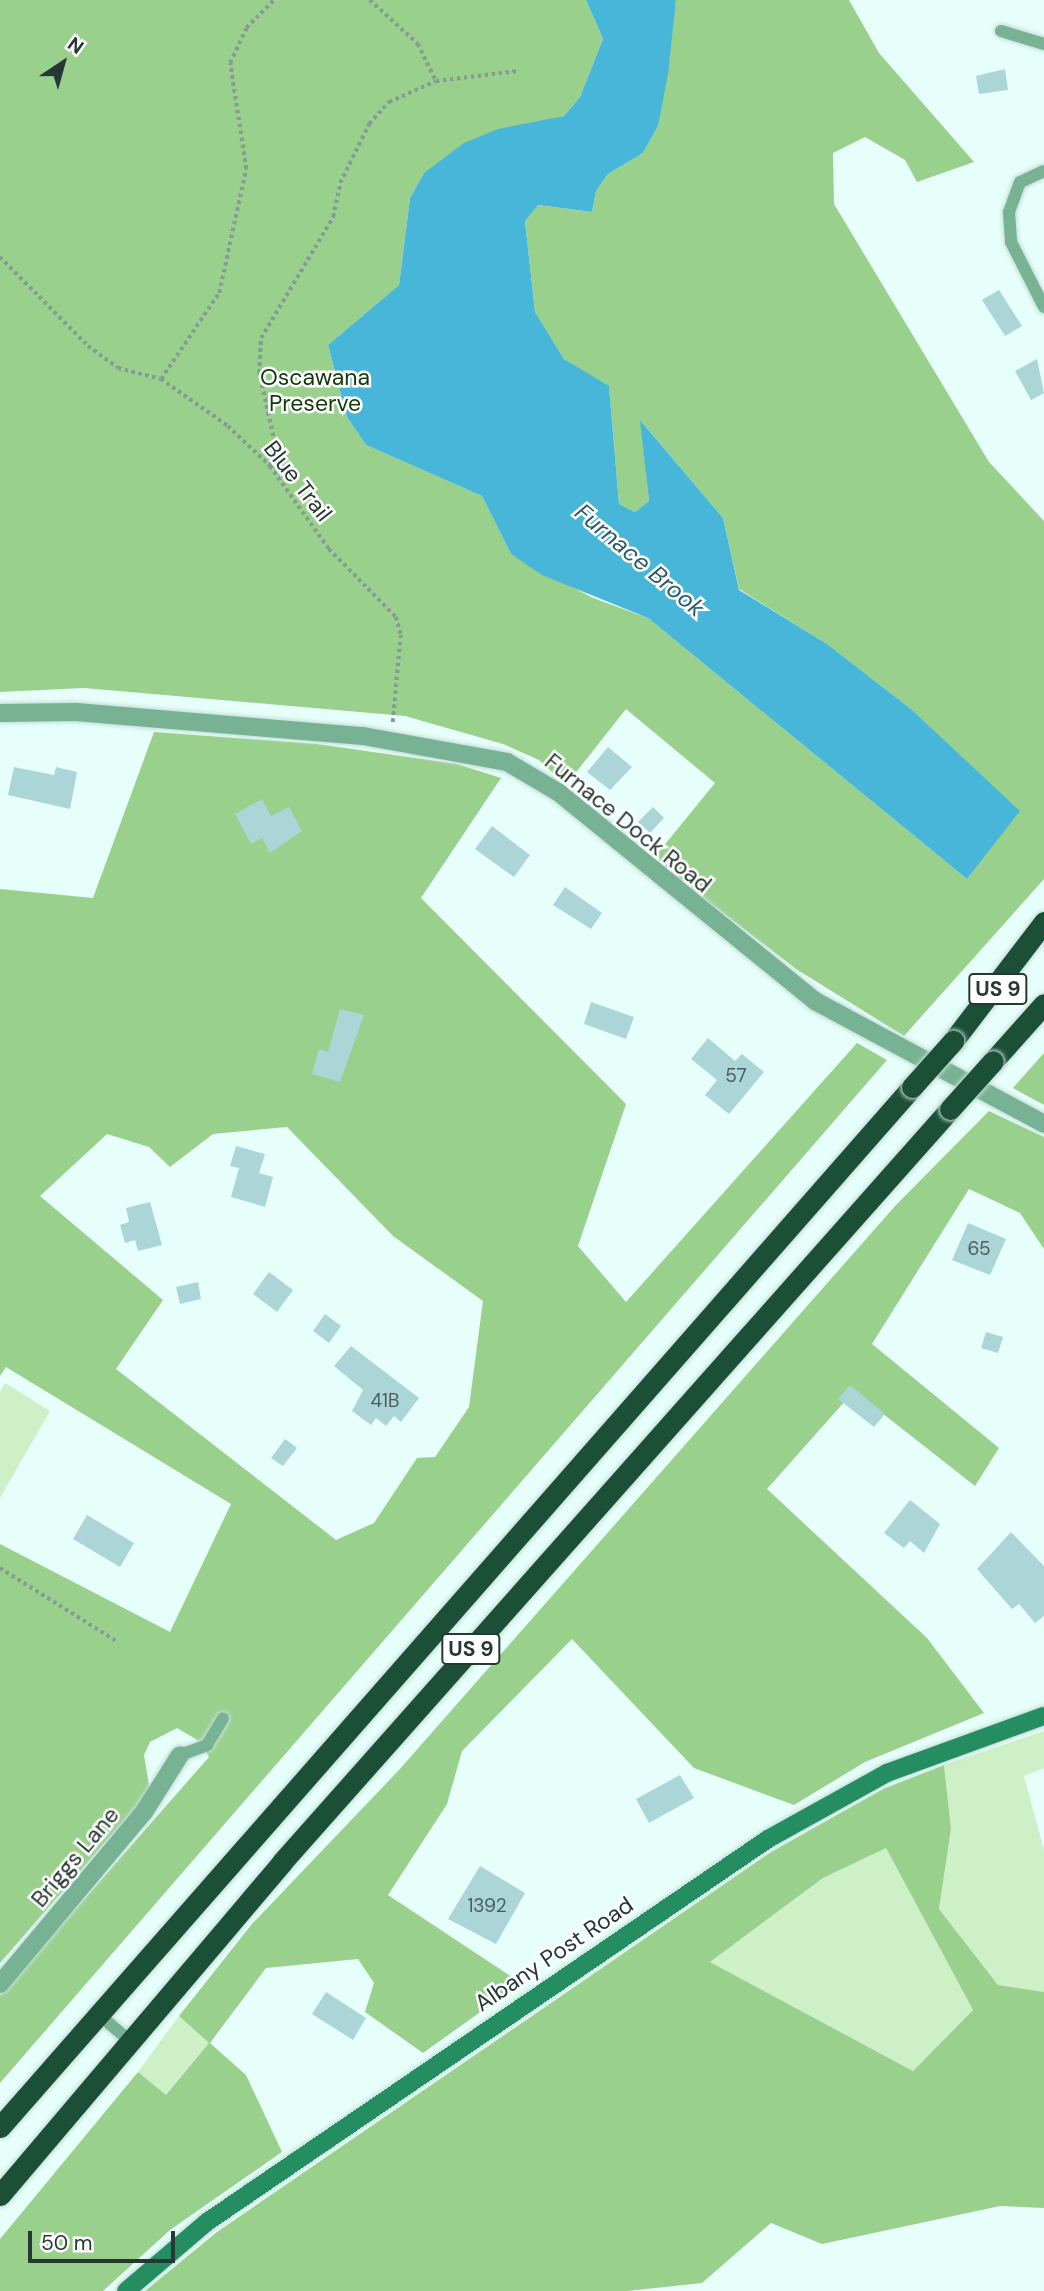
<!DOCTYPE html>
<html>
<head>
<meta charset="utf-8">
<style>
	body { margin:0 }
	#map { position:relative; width:1044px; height:2291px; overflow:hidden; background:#e7fffa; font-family:"DM Sans",sans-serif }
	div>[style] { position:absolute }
	.green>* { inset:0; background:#cdf0c6 }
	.forest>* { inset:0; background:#98d08c }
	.water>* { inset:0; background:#48b6d9 }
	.building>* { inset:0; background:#acd5d8 }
	.path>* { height:3.5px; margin-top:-1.75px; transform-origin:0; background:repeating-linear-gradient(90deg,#869a96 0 3.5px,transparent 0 7px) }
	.roads { filter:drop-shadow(0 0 2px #c4dbd6) drop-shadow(0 0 2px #c4dbd6) }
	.lane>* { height:12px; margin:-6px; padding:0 6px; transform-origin:6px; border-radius:6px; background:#76b293 }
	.street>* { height:18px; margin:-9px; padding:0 9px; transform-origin:9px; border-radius:9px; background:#76b293 }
	.secondary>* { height:18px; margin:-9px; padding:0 9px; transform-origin:9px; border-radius:9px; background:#248e62 }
	.highway>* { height:21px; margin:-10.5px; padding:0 10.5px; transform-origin:10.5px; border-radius:10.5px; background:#1c4f38 }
	.bridges { filter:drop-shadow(0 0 2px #c4dbd6) drop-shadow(0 0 2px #c4dbd6) }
	.highway-bridge>* { height:21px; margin:-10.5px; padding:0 10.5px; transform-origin:10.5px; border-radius:10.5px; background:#1c4f38 }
	span { translate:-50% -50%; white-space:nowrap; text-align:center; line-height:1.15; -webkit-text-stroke:5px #fff; paint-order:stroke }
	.number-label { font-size:19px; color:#485e5d }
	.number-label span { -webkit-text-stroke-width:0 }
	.shield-label span { padding:2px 5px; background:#fff; border:2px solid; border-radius:5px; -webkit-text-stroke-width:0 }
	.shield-label { font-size:21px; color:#273734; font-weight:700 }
	.park-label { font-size:23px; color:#143a0c }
	.street-label { font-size:23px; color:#273734 }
	.water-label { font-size:24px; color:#2d5a6a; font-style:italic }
	.north { position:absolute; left:28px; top:28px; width:70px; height:70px; -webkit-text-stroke:5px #fff; paint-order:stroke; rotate:36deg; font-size:19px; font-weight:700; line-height:28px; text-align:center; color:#273734 }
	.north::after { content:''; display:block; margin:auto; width:24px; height:32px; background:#273734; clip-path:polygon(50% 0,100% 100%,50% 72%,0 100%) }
	.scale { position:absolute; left:28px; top:2231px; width:147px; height:32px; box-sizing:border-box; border:4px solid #273734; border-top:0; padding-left:9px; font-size:21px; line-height:24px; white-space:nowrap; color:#273734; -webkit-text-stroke:5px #fff; paint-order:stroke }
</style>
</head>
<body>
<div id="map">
	<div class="green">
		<i style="clip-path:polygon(5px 1383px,50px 1411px,0 1498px,0 1392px)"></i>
		<i style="clip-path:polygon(1044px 1731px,1044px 1768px,1024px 1776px,1044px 1850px,1044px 1992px,998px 1985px,939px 1909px,951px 1829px,944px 1765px)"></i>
		<i style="clip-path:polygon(886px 1848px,973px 2010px,913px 2071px,710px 1962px,823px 1878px)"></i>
		<i style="clip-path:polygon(179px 2016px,209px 2043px,166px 2095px,138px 2072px)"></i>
	</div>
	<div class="forest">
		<i style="clip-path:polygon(0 0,586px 0,603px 39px,580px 97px,564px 116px,538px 122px,424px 173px,410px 198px,399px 285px,328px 345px,347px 417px,366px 445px,482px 496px,511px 554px,593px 598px,648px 618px,967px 879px,1019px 811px,911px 709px,827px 644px,739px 589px,723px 518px,641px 421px,649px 501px,635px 512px,619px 504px,609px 387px,564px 359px,535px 312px,525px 221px,537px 205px,592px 212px,596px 191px,608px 174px,643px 153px,658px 126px,676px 0,849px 0,879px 53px,974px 162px,917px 182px,905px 160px,865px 137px,833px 153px,834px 204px,989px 462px,1044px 521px,1044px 879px,904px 1036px,796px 969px,653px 859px,715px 783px,626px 709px,566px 785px,539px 760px,503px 744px,405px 716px,84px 688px,0 692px)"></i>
		<i style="clip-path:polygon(evenodd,154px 732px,317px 744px,457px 764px,501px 778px,421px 898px,626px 1104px,578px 1246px,626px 1302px,857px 1043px,887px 1060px,0 2083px,0 1995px,209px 1757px,199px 1741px,177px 1728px,150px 1742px,144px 1755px,150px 1791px,0 1963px,0 1544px,170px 1632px,231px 1504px,6px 1367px,0 1376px,0 889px,93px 898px,154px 732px,287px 1127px,393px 1236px,483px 1301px,469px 1407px,435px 1457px,417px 1458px,374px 1523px,336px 1540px,116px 1369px,163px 1300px,40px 1196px,107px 1134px,149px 1147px,170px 1167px,213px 1134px,287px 1127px)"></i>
		<i style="clip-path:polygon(1044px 1053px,1044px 1105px,1013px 1088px)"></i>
		<i style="clip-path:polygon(989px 1111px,1044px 1137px,1044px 1249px,1020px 1213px,969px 1189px,872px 1344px,999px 1448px,975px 1486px,854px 1391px,767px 1489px,927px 1638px,984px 1713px,865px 1762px,794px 1805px,694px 1768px,572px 1639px,462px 1751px,447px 1804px,388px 1895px,521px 1983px,423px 2053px,365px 2012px,374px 1983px,358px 1959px,266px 1968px,210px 2043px,246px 2075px,282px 2152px,170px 2230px,103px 2291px,0 2291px,0 2239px,138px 2072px,166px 2095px,209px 2043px,179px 2016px,252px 1924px,399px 1770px,896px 1205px)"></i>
		<i style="clip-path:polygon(evenodd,944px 1765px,951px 1829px,939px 1909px,998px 1985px,1044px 1992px,1044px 2208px,1000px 2206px,822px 2244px,771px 2223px,702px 2283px,627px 2291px,145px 2291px,217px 2232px,771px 1852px,883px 1789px,944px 1765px,886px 1848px,973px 2010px,913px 2071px,710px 1962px,823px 1878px,886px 1848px)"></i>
	</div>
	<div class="water">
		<i style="clip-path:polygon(586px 0,676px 0,668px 74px,658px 126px,643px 153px,608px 174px,596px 191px,592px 212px,538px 205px,525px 221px,535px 312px,564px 359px,609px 386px,619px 504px,635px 512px,649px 501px,640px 420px,723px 518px,739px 590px,827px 644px,911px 709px,1020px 811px,967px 879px,648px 618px,542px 575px,511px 554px,482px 496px,366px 445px,347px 417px,328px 345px,399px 285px,410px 198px,424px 173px,464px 143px,498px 129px,564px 116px,580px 97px,603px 39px)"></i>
	</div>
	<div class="building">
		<i style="clip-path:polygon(1005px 69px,1008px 90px,979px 94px,976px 76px)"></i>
		<i style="clip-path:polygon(999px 290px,1022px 326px,1005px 336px,982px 300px)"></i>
		<i style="clip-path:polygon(1037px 359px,1044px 393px,1031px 400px,1015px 371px)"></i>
		<i style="clip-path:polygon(608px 747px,632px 767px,610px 790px,587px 772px)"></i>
		<i style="clip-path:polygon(14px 767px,54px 775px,56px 767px,77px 772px,70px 809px,8px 795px)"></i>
		<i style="clip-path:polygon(262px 799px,271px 816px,289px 807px,302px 831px,270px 853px,262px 838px,251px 844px,235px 814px)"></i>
		<i style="clip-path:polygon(653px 807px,664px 818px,650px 833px,638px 822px)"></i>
		<i style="clip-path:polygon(492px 826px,530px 855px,514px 877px,475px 849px)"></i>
		<i style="clip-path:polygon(565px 887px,602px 913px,591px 929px,553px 905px)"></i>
		<i style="clip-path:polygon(591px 1002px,634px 1017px,626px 1039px,584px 1024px)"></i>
		<i style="clip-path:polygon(340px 1009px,364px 1015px,340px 1082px,312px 1074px,319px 1049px,328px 1052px)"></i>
		<i style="clip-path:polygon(708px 1038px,735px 1061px,742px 1054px,764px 1072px,729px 1114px,705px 1095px,717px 1080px,691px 1059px)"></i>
		<i style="clip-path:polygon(236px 1146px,265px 1154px,259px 1173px,273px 1177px,265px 1207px,231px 1197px,239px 1168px,230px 1166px)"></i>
		<i style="clip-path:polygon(150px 1202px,162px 1245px,138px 1251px,135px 1240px,125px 1243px,120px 1225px,129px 1222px,126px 1208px)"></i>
		<i style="clip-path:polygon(968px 1223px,1006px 1239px,990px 1275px,952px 1260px)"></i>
		<i style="clip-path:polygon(269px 1272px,293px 1290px,277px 1312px,253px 1294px)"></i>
		<i style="clip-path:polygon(198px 1282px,201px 1299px,180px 1304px,176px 1287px)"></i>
		<i style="clip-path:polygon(325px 1314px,341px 1326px,329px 1343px,313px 1331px)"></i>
		<i style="clip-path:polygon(986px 1332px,1003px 1337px,998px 1353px,981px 1348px)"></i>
		<i style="clip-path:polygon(351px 1346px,419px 1398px,401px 1422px,394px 1416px,386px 1426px,376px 1418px,371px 1425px,352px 1411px,363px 1390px,334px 1366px)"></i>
		<i style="clip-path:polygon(850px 1385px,885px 1414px,874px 1427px,838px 1399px)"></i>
		<i style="clip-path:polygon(285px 1439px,297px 1448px,283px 1466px,271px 1458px)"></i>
		<i style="clip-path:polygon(910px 1500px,940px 1524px,924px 1553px,910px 1541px,904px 1548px,884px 1533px)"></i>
		<i style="clip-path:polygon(87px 1515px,134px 1543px,120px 1567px,73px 1539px)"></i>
		<i style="clip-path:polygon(1011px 1532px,1044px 1566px,1044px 1616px,1035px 1623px,1019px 1604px,1012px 1609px,977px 1569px)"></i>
		<i style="clip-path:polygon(680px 1775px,694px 1798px,649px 1823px,636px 1799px)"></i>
		<i style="clip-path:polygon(480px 1866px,525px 1893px,496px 1944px,448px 1919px)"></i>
		<i style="clip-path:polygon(326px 1992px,366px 2018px,353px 2040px,312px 2014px)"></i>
	</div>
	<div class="path">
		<i style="left:370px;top:0;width:65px;rotate:42.5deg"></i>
		<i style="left:418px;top:44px;width:41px;rotate:64.1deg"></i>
		<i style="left:0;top:257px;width:125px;rotate:45.3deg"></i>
		<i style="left:88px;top:346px;width:37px;rotate:36deg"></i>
		<i style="left:118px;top:368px;width:44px;rotate:14.3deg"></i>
		<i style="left:161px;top:379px;width:82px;rotate:35deg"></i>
		<i style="left:228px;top:426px;width:58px;rotate:43.6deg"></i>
		<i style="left:270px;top:466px;width:102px;rotate:54.6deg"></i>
		<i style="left:329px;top:549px;width:95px;rotate:45.4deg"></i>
		<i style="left:396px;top:617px;width:19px;rotate:74deg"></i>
		<i style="left:401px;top:635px;width:88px;rotate:95.2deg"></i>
		<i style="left:161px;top:379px;width:104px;rotate:-56deg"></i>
		<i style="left:219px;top:293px;width:127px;rotate:-77.7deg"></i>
		<i style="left:246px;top:169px;width:107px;rotate:-98.6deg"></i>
		<i style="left:230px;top:63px;width:38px;rotate:-65deg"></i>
		<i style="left:246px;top:28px;width:40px;rotate:-45deg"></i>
		<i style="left:270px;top:466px;width:17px;rotate:-69deg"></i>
		<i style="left:276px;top:450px;width:79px;rotate:-102.4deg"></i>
		<i style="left:259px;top:373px;width:35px;rotate:-87deg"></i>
		<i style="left:261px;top:338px;width:141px;rotate:-59.2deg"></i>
		<i style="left:333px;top:217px;width:35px;rotate:-78deg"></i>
		<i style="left:340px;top:183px;width:66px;rotate:-63.8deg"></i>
		<i style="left:369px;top:124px;width:30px;rotate:-48deg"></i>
		<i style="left:389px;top:102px;width:51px;rotate:-24.1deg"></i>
		<i style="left:436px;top:81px;width:82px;rotate:-7deg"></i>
		<i style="left:0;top:1568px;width:139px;rotate:32.1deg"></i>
	</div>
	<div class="roads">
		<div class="lane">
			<i style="left:1001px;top:31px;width:45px;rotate:16.8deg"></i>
			<i style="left:1044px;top:171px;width:26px;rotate:155deg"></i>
			<i style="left:1020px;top:182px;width:32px;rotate:110deg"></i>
			<i style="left:1009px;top:212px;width:30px;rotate:86deg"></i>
			<i style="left:1011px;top:242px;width:73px;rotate:63.1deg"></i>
			<i style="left:180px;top:1755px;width:29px;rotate:-20deg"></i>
			<i style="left:207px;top:1745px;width:31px;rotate:-59deg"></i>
			<i style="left:97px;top:2013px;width:43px;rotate:40.3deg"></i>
		</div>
		<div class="street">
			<i style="left:0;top:713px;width:76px;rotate:-0.8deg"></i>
			<i style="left:76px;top:712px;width:288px;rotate:4.8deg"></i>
			<i style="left:363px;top:736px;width:146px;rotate:10.2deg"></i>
			<i style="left:507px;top:762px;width:59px;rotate:30.5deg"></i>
			<i style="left:558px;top:792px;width:331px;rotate:39.1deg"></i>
			<i style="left:815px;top:1001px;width:260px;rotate:28.2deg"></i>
			<i style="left:0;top:1984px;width:224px;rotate:-50.1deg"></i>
			<i style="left:144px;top:1812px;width:67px;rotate:-57.7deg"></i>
		</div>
		<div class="secondary">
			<i style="left:126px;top:2291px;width:106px;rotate:-40.4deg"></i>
			<i style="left:207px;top:2222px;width:679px;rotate:-34.32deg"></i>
			<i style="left:768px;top:1839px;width:136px;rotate:-29deg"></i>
			<i style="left:887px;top:1773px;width:167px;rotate:-20deg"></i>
		</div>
		<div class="highway">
			<i style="left:953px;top:1041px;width:150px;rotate:-52.6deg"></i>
			<i style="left:993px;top:1061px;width:76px;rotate:-48.2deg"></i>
			<i style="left:0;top:2127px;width:1383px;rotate:-48.75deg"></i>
			<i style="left:0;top:2195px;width:436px;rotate:-49.7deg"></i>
			<i style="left:282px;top:1862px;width:1007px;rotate:-48.42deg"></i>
		</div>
	</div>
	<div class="bridges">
		<div class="highway-bridge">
			<i style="left:912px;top:1087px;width:62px;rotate:-48.3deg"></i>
			<i style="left:950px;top:1109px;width:64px;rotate:-48.1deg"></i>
		</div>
	</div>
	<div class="number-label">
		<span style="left:736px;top:1076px">57</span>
		<span style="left:979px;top:1249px">65</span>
		<span style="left:385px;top:1401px">41B</span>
		<span style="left:487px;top:1906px">1392</span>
	</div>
	<div class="shield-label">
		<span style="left:998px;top:989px">US 9</span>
		<span style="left:471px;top:1649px">US 9</span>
	</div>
	<div class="park-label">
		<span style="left:315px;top:390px">Oscawana<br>Preserve</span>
	</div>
	<div class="street-label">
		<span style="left:298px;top:481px;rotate:52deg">Blue Trail</span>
		<span style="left:628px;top:823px;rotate:39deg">Furnace Dock Road</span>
		<span style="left:75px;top:1857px;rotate:-50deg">Briggs Lane</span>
		<span style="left:554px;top:1954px;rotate:-34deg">Albany Post Road</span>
	</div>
	<div class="water-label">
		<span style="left:640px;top:560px;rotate:40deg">Furnace Brook</span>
	</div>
	<div class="north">N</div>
	<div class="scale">50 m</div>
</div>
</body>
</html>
